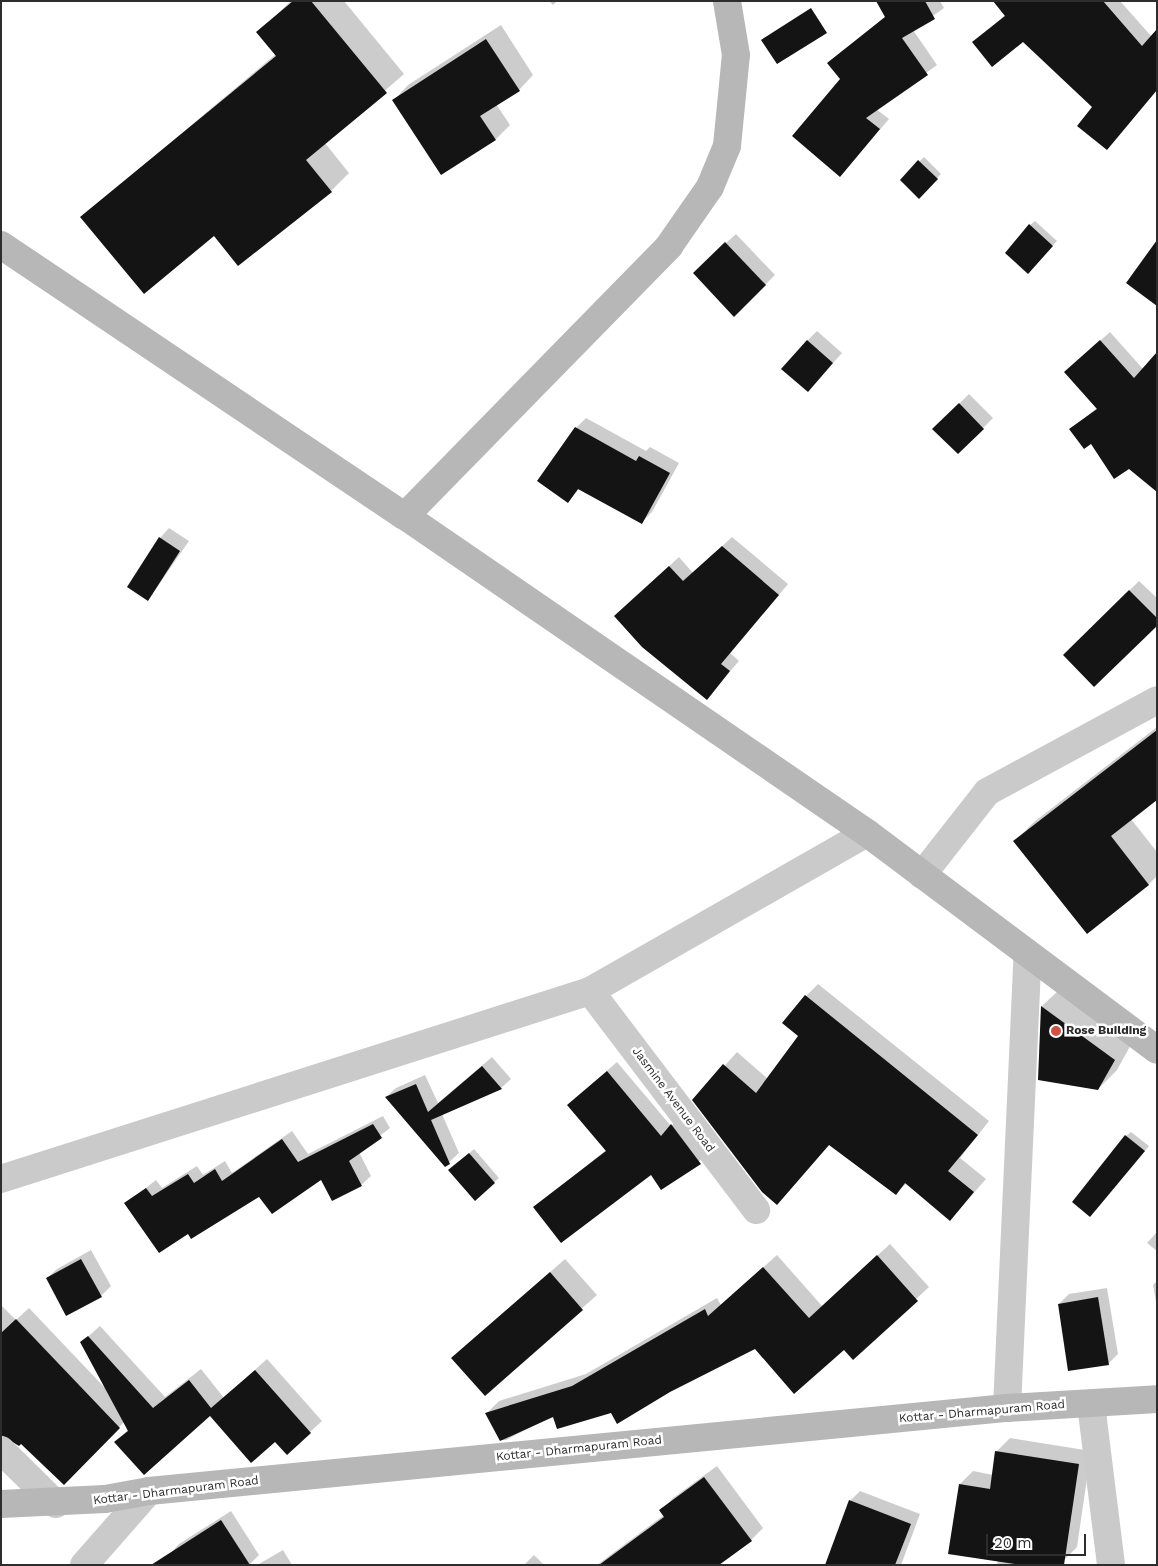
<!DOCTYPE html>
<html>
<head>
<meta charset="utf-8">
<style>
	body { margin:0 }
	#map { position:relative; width:1158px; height:1566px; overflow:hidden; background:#fff; font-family:"Work Sans",sans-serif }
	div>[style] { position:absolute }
	.shadow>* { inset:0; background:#0003 }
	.building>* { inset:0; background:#141414 }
	.street>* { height:28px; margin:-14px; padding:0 14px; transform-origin:14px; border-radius:14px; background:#cacaca }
	.secondary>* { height:28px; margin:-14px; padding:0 14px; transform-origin:14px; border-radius:14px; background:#b7b7b7 }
	.dots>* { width:14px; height:14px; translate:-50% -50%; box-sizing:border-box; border:2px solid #fff; border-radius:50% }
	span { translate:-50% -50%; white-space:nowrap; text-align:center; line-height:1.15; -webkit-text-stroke:5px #fff; paint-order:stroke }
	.poi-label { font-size:12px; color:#2d2d2d; font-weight:700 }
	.left { translate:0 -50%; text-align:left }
	.street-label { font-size:12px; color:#2d2d2d }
	.frame { position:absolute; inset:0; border:2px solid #2d2d2d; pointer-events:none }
	.scale { position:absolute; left:986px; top:1534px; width:100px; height:22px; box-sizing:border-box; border:2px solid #2d2d2d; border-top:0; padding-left:6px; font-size:15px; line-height:18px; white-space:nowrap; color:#2d2d2d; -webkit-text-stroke:4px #fff; paint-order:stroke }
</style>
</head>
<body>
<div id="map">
	<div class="shadow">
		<i style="clip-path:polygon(291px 1px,344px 1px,404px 74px,325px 143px,349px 173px,331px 191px,214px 234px,82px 217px,276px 54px,258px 32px)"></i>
		<i style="clip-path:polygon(549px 1px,557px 1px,553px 5px)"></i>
		<i style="clip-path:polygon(877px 1px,940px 1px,944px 8px,913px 30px,937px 65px,876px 109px,889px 119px,849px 166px,842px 79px,829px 63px,886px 16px)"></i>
		<i style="clip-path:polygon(995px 1px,1120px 1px,1152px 37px,1157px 32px,1157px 90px,1107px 149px,1094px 107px,1023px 40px,974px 42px,1005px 15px)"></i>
		<i style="clip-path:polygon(501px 25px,533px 75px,519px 90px,496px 104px,510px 125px,496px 139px,394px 100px,408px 85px)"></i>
		<i style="clip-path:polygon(924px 157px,941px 174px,919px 197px,901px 180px)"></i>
		<i style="clip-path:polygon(1035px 221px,1057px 241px,1032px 267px,1030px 225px)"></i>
		<i style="clip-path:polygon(736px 234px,775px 275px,765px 285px,704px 263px)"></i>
		<i style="clip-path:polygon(817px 331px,842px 353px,817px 381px,807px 341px)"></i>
		<i style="clip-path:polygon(1110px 332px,1143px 369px,1129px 467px,1071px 429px,1097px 408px,1065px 372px)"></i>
		<i style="clip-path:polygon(969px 394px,993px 418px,958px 453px,934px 429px)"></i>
		<i style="clip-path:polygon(586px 418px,646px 451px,650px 447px,679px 463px,652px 512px,642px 522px,580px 488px,568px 502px,576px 428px)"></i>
		<i style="clip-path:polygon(169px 528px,189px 541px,148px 600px,160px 538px)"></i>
		<i style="clip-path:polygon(732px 537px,788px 584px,730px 653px,739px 661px,707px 698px,626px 606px,679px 557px,693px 573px)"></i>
		<i style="clip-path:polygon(1139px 581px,1157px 598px,1157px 624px,1064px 655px)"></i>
		<i style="clip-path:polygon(1157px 727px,1157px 799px,1131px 819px,1157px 852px,1157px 876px,1148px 885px,1015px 841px,1034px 822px)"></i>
		<i style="clip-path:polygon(818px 984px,989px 1121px,960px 1158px,986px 1179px,950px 1220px,907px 1183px,896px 1193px,830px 1144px,777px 1203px,694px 1100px,737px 1052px,768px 1079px,799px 1036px,806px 996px)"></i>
		<i style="clip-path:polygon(1061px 988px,1133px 1041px,1117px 1070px,1098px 1089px,1039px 1079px,1042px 1006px)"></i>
		<i style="clip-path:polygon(492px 1057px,511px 1079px,501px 1088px,442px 1114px,459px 1153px,446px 1165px,386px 1097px,396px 1088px,425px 1075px,438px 1103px)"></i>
		<i style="clip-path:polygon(617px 1062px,671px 1126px,682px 1116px,710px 1153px,662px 1188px,652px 1173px,535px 1207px,606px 1150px,568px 1105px)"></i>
		<i style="clip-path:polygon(383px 1116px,390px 1128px,359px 1152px,371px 1176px,361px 1185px,322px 1178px,260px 1195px,188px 1232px,126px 1204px,156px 1180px,162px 1188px,197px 1166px,203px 1175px,225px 1161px,232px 1173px,292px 1131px,308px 1154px)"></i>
		<i style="clip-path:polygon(1131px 1132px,1149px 1146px,1095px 1211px,1126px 1136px)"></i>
		<i style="clip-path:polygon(474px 1149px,499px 1178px,475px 1199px,455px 1166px)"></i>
		<i style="clip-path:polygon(1157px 1232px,1157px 1251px,1147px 1243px)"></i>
		<i style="clip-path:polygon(890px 1244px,929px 1287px,853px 1358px,844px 1348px,755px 1348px,611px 1412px,554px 1415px,506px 1440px,500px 1440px,487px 1413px,499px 1401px,586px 1374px,717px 1298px,721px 1305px,777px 1255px,822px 1306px)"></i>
		<i style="clip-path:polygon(91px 1250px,111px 1286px,101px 1296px,47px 1278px,57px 1269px)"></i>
		<i style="clip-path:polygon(565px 1259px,597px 1295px,485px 1394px,453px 1358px)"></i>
		<i style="clip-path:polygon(1157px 1281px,1157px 1307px,1153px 1285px)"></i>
		<i style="clip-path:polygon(1107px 1288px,1118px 1354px,1108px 1364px,1059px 1304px,1069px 1294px)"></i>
		<i style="clip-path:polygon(1px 1305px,16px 1320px,29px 1308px,106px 1389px,82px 1342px,100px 1326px,165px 1397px,201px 1369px,224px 1398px,267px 1359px,322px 1421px,310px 1432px,275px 1440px,210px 1414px,115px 1442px,129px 1429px,124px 1422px,64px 1484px,21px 1442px,1px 1434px)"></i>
		<i style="clip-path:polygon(1010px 1438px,1091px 1451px,1077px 1547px,1064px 1560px,1053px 1565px,997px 1565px,998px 1560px,960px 1484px,973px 1471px,993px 1475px,997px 1451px)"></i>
		<i style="clip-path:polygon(717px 1466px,763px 1528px,751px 1540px,717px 1565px,597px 1565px,664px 1515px,661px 1511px,673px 1498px)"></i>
		<i style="clip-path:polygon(860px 1491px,920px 1514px,901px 1565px,826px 1565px,850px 1501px)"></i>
		<i style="clip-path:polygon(231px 1511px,259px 1555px,249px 1565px,169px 1555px,179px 1544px)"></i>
		<i style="clip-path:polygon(283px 1550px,292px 1565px,258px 1565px,259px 1564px)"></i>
		<i style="clip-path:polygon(534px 1555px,544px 1565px,524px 1565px)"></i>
	</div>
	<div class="building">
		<i style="clip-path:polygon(293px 1px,311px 1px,387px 93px,306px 160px,332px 192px,238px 266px,214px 236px,144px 294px,80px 217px,276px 56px,256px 32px)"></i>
		<i style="clip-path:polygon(876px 1px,925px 1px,935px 19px,902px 38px,928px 75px,866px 118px,880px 129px,840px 177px,792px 136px,840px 79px,827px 63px,885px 17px)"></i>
		<i style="clip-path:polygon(993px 1px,1103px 1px,1142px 46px,1157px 29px,1157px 90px,1107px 150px,1077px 126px,1092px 107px,1023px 42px,992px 67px,972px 42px,1005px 16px)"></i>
		<i style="clip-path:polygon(811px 8px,827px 33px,777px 64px,761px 40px)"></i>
		<i style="clip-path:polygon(486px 39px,520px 91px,480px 116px,496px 140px,441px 175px,392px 100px)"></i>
		<i style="clip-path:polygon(918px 160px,938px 179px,919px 199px,900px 180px)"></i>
		<i style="clip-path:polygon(1029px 224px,1053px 246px,1028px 274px,1005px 253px)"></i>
		<i style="clip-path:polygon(1157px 240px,1157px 306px,1126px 283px)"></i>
		<i style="clip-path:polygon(725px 242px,766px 285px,734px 317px,693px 273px)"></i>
		<i style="clip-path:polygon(807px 340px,833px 363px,808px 392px,781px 369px)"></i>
		<i style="clip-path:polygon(1100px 340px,1134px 378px,1157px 352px,1157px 492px,1129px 469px,1114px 479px,1091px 444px,1084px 449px,1069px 429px,1097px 409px,1064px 372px)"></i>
		<i style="clip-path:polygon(959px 403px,984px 429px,958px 454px,932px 429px)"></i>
		<i style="clip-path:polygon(575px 427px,636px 461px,639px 456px,670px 473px,642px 524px,578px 489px,568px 503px,537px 481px)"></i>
		<i style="clip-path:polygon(159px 537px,180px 551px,148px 601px,127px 587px)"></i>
		<i style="clip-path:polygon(722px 546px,779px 595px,721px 664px,730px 671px,707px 700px,642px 647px,614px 616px,669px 566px,683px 581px)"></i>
		<i style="clip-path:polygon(1129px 590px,1157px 618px,1157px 626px,1094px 687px,1063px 655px)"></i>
		<i style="clip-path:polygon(1157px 730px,1157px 800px,1111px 836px,1149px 885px,1087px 934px,1013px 841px)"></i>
		<i style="clip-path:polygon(805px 995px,978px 1135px,948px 1171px,974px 1192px,950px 1221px,905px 1183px,896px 1195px,829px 1145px,777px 1205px,762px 1192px,692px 1100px,723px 1064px,756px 1093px,798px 1036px,782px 1023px)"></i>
		<i style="clip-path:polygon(1041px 1006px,1115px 1060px,1098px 1090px,1038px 1080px)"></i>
		<i style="clip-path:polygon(482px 1066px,502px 1089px,431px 1120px,450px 1164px,445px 1167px,385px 1097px,416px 1084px,428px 1112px)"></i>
		<i style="clip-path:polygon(607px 1071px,661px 1136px,671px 1124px,701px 1164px,661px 1190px,651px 1175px,561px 1243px,533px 1207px,606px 1151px,567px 1105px)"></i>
		<i style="clip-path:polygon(373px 1124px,382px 1138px,349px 1161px,362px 1186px,332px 1201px,321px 1180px,272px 1214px,259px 1197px,191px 1239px,188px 1234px,159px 1253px,124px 1203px,146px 1188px,152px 1196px,188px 1174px,194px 1183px,215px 1169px,222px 1181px,282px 1139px,298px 1162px)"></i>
		<i style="clip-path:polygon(1125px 1135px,1145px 1151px,1090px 1217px,1072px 1202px)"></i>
		<i style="clip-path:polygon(469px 1153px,495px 1183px,475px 1201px,448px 1170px)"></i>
		<i style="clip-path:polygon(877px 1255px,918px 1301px,853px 1360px,844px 1350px,794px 1394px,755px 1349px,670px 1392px,617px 1424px,611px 1413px,557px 1429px,553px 1417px,500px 1441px,485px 1413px,572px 1386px,705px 1309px,708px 1316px,763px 1267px,809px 1318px)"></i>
		<i style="clip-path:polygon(81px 1259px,102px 1297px,66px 1316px,46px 1278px)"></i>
		<i style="clip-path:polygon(550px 1272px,583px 1310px,485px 1396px,451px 1358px)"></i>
		<i style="clip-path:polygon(1098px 1297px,1109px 1365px,1068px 1371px,1058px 1304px)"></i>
		<i style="clip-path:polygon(16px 1319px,120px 1428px,64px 1485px,21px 1444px,19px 1446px,1px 1435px,1px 1333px)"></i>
		<i style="clip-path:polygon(88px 1336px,153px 1408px,189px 1380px,211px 1408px,255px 1370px,311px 1433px,287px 1455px,275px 1442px,251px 1463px,210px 1416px,144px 1475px,114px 1442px,128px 1431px,80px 1342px)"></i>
		<i style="clip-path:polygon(995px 1451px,1079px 1464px,1064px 1565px,1021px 1565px,948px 1554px,959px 1484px,990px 1489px)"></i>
		<i style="clip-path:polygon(704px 1477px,752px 1541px,719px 1565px,599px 1565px,664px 1517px,659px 1510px)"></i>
		<i style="clip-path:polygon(849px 1500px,911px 1524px,895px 1565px,825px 1565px)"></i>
		<i style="clip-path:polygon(221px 1520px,250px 1565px,151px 1565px)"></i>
	</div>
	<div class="street">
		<i style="left:922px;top:875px;width:105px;rotate:-51.9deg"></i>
		<i style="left:987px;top:792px;width:193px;rotate:-28.4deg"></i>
		<i style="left:590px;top:991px;width:275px;rotate:52.8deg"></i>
		<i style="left:1px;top:1179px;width:618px;rotate:-17.7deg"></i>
		<i style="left:590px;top:991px;width:319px;rotate:-29.7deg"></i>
		<i style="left:1091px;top:1404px;width:162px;rotate:82.9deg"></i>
		<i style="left:1007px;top:1408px;width:454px;rotate:-87.4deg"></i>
		<i style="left:1px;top:1450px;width:77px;rotate:44.5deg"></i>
		<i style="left:84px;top:1565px;width:98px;rotate:-48.7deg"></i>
	</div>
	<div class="secondary">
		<i style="left:1px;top:245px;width:486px;rotate:33.9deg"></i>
		<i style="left:405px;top:516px;width:560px;rotate:34.46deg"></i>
		<i style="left:867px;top:833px;width:362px;rotate:36.8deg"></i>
		<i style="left:405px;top:516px;width:378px;rotate:-45.6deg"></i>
		<i style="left:669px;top:246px;width:72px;rotate:-55.2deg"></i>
		<i style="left:710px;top:187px;width:44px;rotate:-67.5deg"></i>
		<i style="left:727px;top:146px;width:91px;rotate:-84.4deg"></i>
		<i style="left:736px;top:55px;width:55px;rotate:-99.5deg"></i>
		<i style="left:1px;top:1504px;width:104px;rotate:-2.8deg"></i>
		<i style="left:105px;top:1499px;width:45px;rotate:-10.3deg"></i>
		<i style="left:149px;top:1491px;width:862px;rotate:-5.53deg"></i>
		<i style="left:1007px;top:1408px;width:150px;rotate:-3.4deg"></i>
	</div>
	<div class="dots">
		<i style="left:1056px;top:1031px;background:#cf5143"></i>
	</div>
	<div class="poi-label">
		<span class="left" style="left:1066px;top:1031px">Rose Building</span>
	</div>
	<div class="street-label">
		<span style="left:673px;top:1100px;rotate:53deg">Jasmine Avenue Road</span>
		<span style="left:982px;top:1412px;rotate:-5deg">Kottar - Dharmapuram Road</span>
		<span style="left:579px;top:1449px;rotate:-6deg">Kottar - Dharmapuram Road</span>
		<span style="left:176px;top:1491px;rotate:-7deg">Kottar - Dharmapuram Road</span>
	</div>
	<div class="frame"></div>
	<div class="scale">20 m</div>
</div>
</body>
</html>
